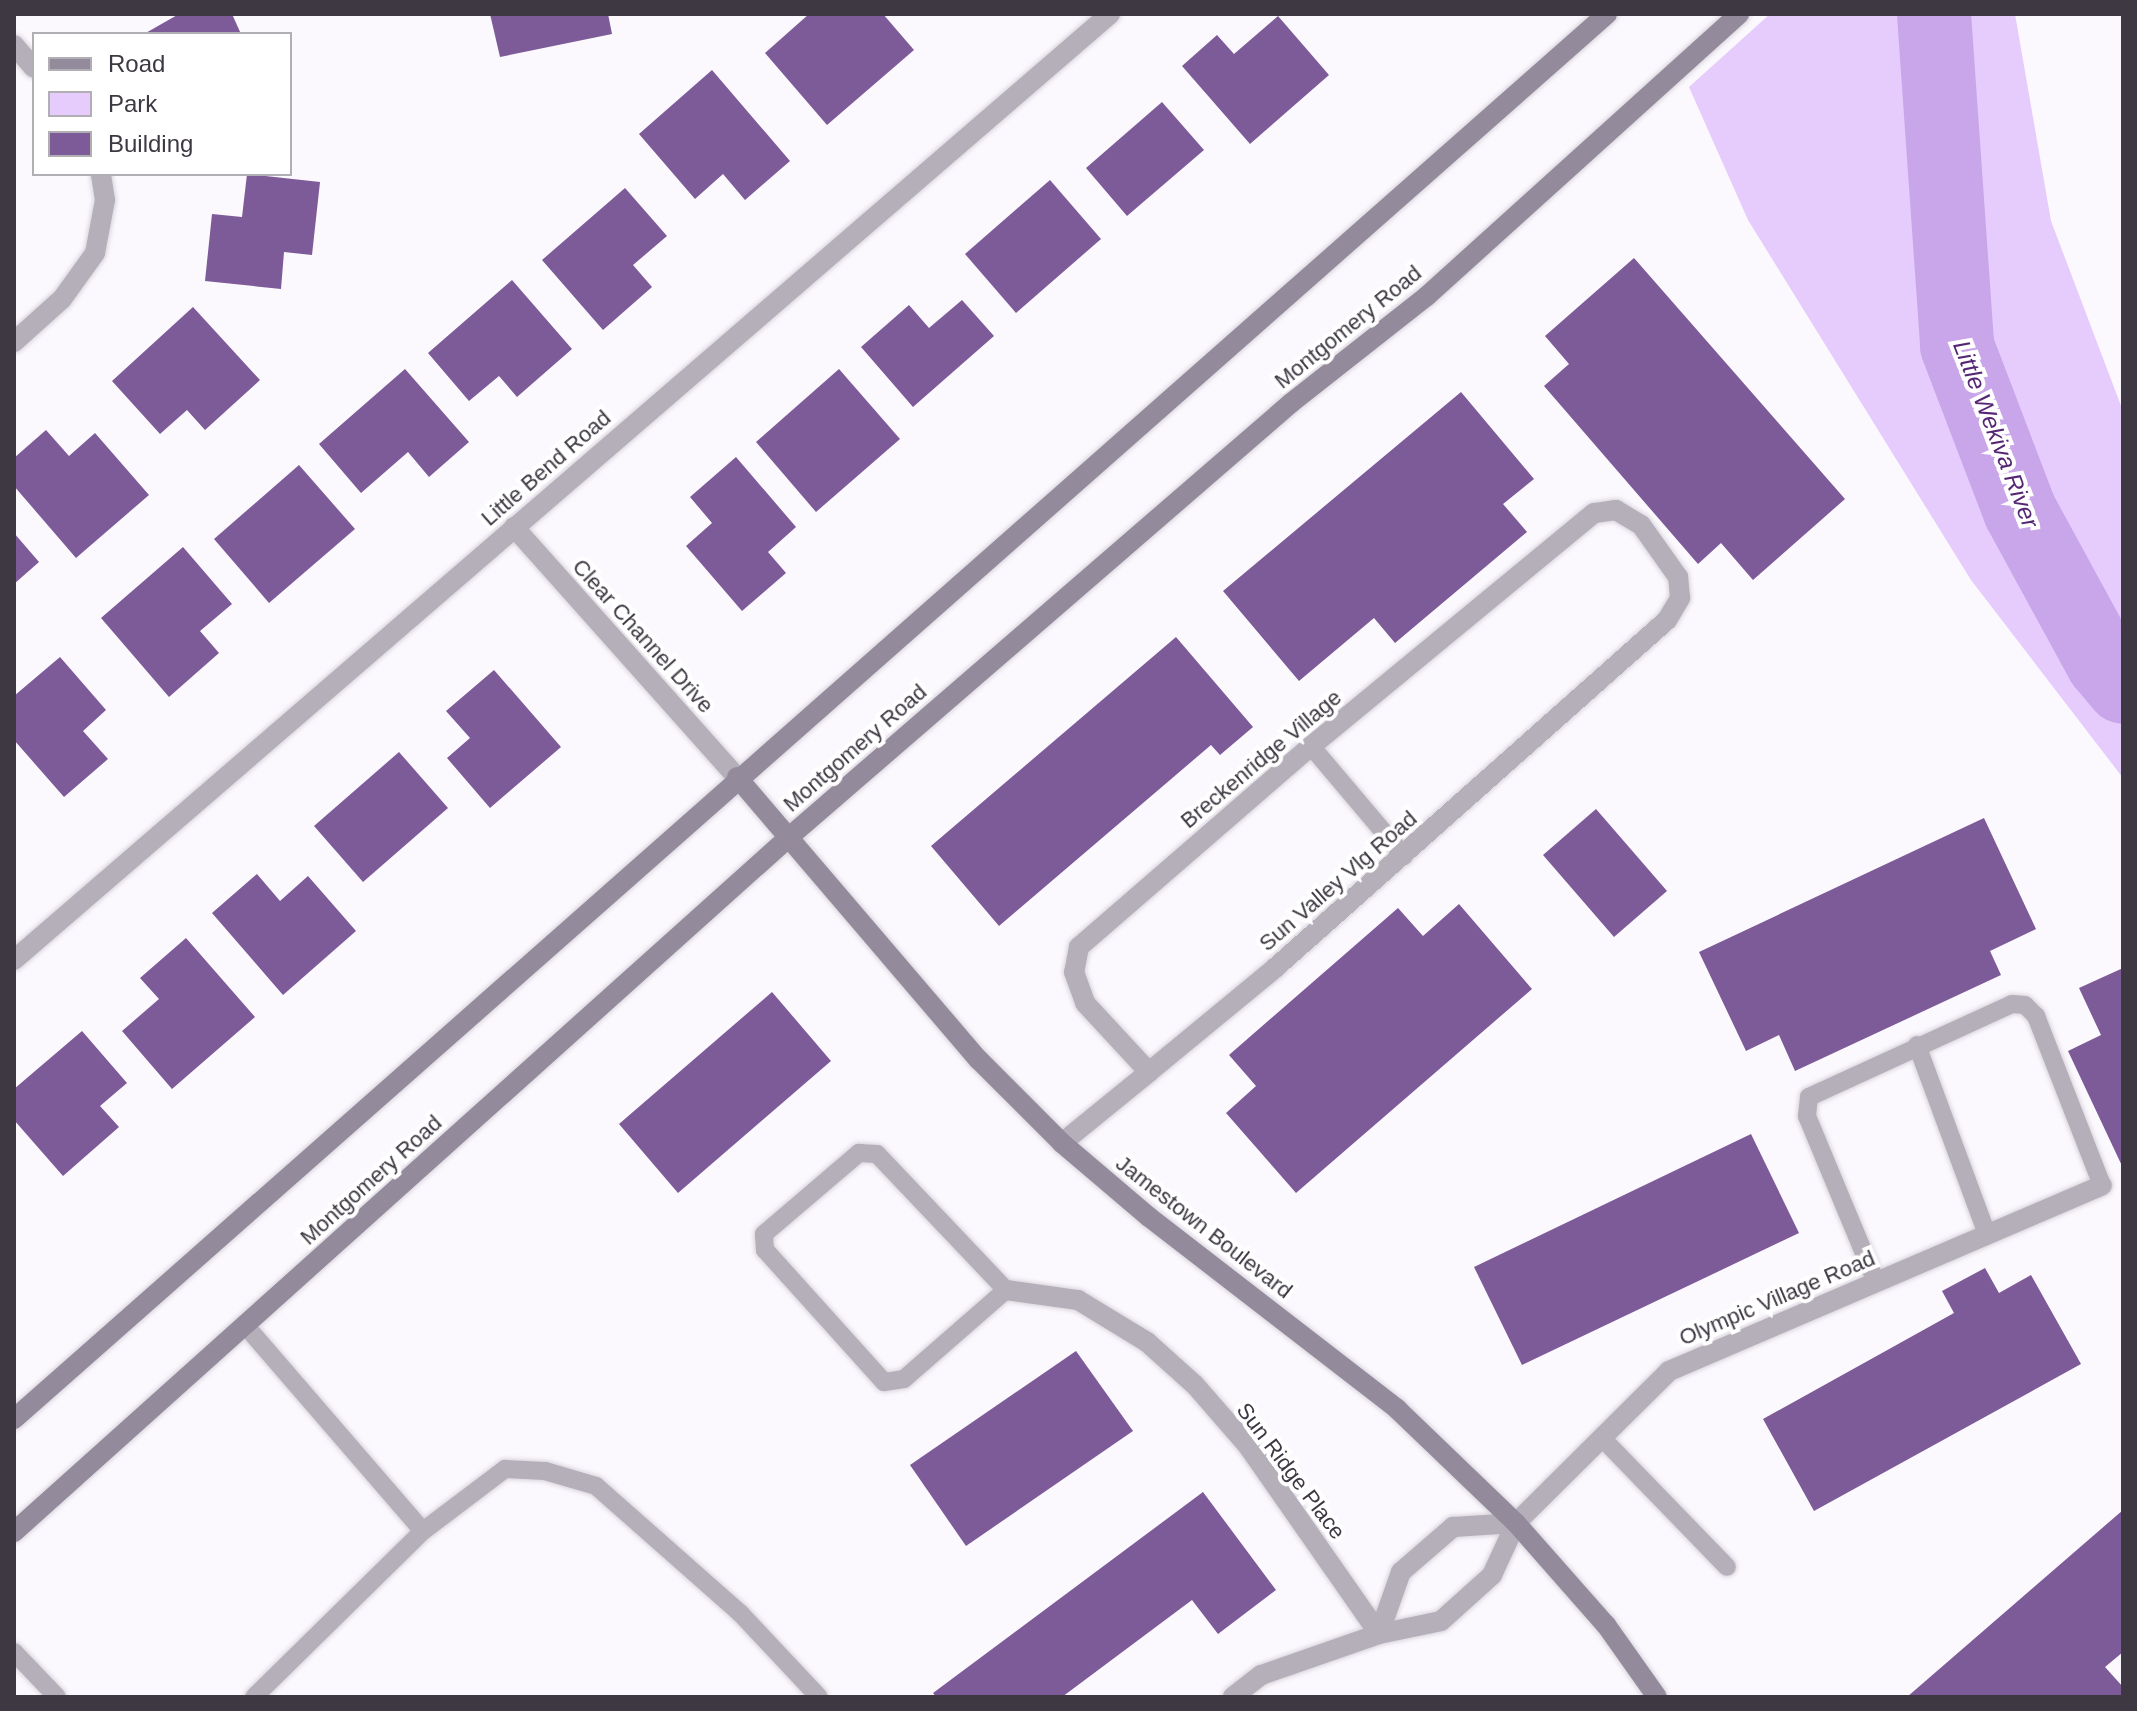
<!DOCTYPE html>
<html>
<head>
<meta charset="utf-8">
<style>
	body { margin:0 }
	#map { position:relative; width:2137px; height:1711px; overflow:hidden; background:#fbf8fe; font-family:Helvetica,sans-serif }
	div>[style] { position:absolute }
	.green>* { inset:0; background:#e5ccfc }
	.river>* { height:74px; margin:-37px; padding:0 37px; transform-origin:37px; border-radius:37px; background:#c9a5e9 }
	.building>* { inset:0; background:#7d5a98 }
	.roads { filter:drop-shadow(0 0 2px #d9d5dc) drop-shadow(0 0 2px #d9d5dc) }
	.lane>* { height:18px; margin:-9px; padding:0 9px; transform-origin:9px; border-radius:9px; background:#b5afba }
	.street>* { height:20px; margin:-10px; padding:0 10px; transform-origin:10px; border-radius:10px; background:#b5afba }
	.secondary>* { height:20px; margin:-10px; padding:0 10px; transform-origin:10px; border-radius:10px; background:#938a9b }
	span { translate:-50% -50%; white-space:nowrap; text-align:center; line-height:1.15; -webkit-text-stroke:8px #fff; paint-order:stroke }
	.street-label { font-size:22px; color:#3d3842 }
	.water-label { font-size:24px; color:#552674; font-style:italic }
	.frame { position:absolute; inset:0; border:16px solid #3d3842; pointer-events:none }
	.legend { position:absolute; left:32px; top:32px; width:260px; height:144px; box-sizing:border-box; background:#fff; border:2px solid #b1afb3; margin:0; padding:10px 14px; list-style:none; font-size:24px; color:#3d3842 }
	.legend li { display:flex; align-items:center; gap:16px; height:40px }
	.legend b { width:40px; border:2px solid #b1afb3 }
</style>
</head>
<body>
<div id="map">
	<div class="green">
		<i style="clip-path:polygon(1770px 14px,2015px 14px,2051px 221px,2123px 411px,2123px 778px,1971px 580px,1748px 220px,1689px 87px)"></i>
	</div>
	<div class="river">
		<i style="left:1934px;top:14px;width:333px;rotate:86deg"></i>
		<i style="left:1957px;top:346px;width:177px;rotate:69.1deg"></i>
		<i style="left:2020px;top:511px;width:173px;rotate:61.4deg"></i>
		<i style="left:2103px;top:663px;width:31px;rotate:50deg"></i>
	</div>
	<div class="building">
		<i style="clip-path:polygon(179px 14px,232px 14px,241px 34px,144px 34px)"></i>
		<i style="clip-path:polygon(490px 14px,608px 14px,612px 34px,500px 57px)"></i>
		<i style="clip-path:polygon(809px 14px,883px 14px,914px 50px,827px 125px,765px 53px)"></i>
		<i style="clip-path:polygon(1278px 16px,1329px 75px,1250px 144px,1182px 66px,1217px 35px,1234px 54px)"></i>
		<i style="clip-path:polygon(712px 70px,790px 161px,745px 200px,723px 174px,695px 199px,639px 134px)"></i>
		<i style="clip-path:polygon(1162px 102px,1204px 150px,1127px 216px,1086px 168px)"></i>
		<i style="clip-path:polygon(247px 174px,320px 182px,312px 255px,284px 252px,281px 289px,205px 281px,212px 214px,242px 217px)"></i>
		<i style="clip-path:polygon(1050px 180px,1101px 239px,1016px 313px,965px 254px)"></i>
		<i style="clip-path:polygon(625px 188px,667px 236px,633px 265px,652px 287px,603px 330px,542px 260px)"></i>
		<i style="clip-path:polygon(1634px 258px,1845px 499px,1753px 580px,1721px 543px,1698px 564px,1544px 386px,1569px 364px,1545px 336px)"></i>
		<i style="clip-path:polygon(512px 280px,572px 349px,517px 397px,499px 376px,469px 401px,428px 353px)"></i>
		<i style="clip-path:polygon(962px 300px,994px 336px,913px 407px,861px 347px,909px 305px,929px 328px)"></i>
		<i style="clip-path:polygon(193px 307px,260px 380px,205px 430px,187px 410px,160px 434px,112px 381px)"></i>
		<i style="clip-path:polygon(405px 369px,469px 442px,429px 477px,408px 452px,361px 493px,319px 444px)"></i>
		<i style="clip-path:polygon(839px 369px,900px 439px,816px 512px,756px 442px)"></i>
		<i style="clip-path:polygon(1461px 392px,1534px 479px,1503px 504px,1527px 532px,1395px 643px,1374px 618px,1299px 681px,1223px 591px)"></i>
		<i style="clip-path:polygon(46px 430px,69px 456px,95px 433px,149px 495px,76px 558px,14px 486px,14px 458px)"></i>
		<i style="clip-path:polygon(736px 457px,796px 527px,768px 552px,786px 573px,742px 611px,686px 546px,712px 523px,690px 497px)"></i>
		<i style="clip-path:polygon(299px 465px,355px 529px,269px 603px,214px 539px)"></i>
		<i style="clip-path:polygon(14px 533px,39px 562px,14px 584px)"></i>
		<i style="clip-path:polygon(183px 547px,232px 604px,200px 631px,219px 653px,169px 697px,101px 618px)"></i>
		<i style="clip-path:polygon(1176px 637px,1253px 727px,1220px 755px,1211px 745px,999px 926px,931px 846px)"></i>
		<i style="clip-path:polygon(60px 657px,106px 710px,83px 731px,108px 759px,64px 797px,14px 740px,14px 696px)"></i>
		<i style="clip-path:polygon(494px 670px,561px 747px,490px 808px,447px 758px,470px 738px,446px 711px)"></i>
		<i style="clip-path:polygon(399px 752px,448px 808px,363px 882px,314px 826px)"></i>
		<i style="clip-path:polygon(1596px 809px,1667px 891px,1614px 937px,1543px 855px)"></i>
		<i style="clip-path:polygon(1984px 818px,2036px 929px,1990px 951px,2001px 975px,1795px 1071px,1779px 1035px,1746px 1051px,1699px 952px)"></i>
		<i style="clip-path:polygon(257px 874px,280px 901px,308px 876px,356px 931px,283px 995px,212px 913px)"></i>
		<i style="clip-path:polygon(1459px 904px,1532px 989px,1296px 1193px,1226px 1113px,1256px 1086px,1229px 1055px,1398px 908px,1423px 936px)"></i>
		<i style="clip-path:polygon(186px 938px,255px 1017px,172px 1089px,122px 1031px,159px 999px,140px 978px)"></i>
		<i style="clip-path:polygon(2123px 968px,2123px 1168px,2068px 1051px,2101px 1035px,2079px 988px)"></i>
		<i style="clip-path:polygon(772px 992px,831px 1061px,678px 1193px,619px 1124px)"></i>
		<i style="clip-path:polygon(82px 1031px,127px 1083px,100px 1106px,119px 1127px,63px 1176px,14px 1120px,14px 1089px)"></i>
		<i style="clip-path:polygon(1751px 1134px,1799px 1233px,1522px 1365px,1474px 1267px)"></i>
		<i style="clip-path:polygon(1985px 1268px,1999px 1293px,2031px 1275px,2081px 1364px,1814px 1511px,1763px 1419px,1954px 1313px,1942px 1291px)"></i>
		<i style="clip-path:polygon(1076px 1351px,1133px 1431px,966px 1546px,910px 1465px)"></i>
		<i style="clip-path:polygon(1203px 1492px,1276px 1590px,1218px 1634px,1192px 1600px,1062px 1697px,936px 1697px,933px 1693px)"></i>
		<i style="clip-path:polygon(2123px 1510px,2123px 1652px,2105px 1667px,2123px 1687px,2123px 1697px,1907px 1697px)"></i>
	</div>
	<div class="roads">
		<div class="lane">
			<i style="left:1311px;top:746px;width:144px;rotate:49.8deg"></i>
			<i style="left:1917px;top:1045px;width:202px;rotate:69.7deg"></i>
			<i style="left:859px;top:1153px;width:18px;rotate:3deg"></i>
			<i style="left:877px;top:1154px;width:187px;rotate:46.5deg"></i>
			<i style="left:1006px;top:1290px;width:135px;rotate:138.9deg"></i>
			<i style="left:904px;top:1379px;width:20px;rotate:171deg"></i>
			<i style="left:884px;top:1382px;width:178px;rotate:-132deg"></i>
			<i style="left:765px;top:1250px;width:16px;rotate:-94deg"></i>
			<i style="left:764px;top:1234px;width:125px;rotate:-40.5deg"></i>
			<i style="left:1876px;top:1282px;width:180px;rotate:-112.6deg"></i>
			<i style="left:1807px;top:1116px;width:19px;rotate:-84deg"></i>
			<i style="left:1809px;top:1097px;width:223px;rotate:-24.6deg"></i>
			<i style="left:2012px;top:1004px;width:13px;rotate:4deg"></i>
			<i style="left:2025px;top:1005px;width:16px;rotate:45deg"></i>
			<i style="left:2036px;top:1016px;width:181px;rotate:68.7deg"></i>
			<i style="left:245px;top:1325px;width:272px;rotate:49.2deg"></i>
			<i style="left:423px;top:1531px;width:103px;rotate:-37.1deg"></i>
			<i style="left:505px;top:1469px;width:40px;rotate:2.9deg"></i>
			<i style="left:545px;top:1471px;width:53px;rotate:16.4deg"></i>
			<i style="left:596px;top:1486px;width:192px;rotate:41.4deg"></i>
			<i style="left:740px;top:1613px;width:115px;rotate:46.8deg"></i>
			<i style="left:1603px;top:1439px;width:178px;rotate:45.9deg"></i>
			<i style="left:14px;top:1652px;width:62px;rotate:46.3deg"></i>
			<i style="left:254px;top:1697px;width:237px;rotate:-44.5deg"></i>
		</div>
		<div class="street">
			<i style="left:14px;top:45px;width:30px;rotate:49deg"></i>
			<i style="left:14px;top:342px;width:64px;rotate:-41.9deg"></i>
			<i style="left:62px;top:299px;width:57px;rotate:-54.3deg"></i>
			<i style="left:95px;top:253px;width:54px;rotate:-79.3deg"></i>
			<i style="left:105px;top:200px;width:26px;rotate:-99deg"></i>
			<i style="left:514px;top:527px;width:335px;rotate:48.3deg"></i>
			<i style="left:14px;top:960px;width:1448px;rotate:-40.8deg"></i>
			<i style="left:1062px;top:1143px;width:112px;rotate:-39.2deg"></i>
			<i style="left:1149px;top:1072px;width:163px;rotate:-39.5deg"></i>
			<i style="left:1275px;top:968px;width:524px;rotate:-41.6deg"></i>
			<i style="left:1667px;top:620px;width:26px;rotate:-59deg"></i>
			<i style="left:1680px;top:598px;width:21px;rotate:-95deg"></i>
			<i style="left:1678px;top:577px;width:64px;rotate:-125.4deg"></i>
			<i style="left:1641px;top:525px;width:29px;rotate:-149deg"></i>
			<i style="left:1616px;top:510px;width:22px;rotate:172deg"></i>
			<i style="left:1594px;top:513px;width:367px;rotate:140.5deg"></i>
			<i style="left:1311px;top:746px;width:307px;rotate:139.1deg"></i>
			<i style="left:1079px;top:947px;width:25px;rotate:101deg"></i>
			<i style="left:1074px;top:972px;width:33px;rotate:70deg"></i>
			<i style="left:1085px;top:1003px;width:94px;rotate:47.2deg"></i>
			<i style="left:1006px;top:1290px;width:73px;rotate:7.9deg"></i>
			<i style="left:1078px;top:1300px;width:81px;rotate:31.3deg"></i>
			<i style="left:1147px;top:1342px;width:64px;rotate:41.9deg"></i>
			<i style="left:1195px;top:1385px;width:81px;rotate:49deg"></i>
			<i style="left:1248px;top:1446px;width:229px;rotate:55.1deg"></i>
			<i style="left:1379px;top:1634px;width:125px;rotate:160.8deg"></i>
			<i style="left:1261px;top:1675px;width:36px;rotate:142deg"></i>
			<i style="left:1379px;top:1634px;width:63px;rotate:-11.8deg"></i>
			<i style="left:1441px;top:1621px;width:69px;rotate:-42deg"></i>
			<i style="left:1492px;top:1575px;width:57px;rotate:-65.2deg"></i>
			<i style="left:1516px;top:1523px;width:216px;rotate:-44.8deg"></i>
			<i style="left:1669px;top:1371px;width:471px;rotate:-23.2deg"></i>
			<i style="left:1379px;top:1634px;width:66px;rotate:-70.5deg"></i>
			<i style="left:1401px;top:1572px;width:69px;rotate:-40.9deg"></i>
			<i style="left:1453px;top:1527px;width:63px;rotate:-3.6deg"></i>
		</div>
		<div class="secondary">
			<i style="left:737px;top:777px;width:372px;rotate:49.5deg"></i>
			<i style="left:979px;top:1060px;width:117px;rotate:45deg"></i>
			<i style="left:1062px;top:1143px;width:114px;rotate:40.4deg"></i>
			<i style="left:1149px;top:1217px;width:314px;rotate:37.7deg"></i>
			<i style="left:1397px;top:1409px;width:165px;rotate:43.8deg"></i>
			<i style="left:1516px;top:1523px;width:136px;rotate:48.6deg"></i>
			<i style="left:1606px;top:1625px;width:88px;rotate:54.7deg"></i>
			<i style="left:14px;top:1419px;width:2124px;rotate:-41.41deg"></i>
			<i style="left:14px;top:1532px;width:1040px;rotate:-41.88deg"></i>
			<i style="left:788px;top:838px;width:665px;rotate:-40.85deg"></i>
			<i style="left:1291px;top:403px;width:173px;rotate:-38.2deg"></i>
			<i style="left:1427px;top:296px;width:421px;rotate:-42.1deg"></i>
		</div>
	</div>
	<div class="street-label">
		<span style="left:1348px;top:327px;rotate:-39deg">Montgomery Road</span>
		<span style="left:546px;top:468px;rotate:-41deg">Little Bend Road</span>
		<span style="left:643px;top:636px;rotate:48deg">Clear Channel Drive</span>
		<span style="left:855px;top:748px;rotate:-41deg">Montgomery Road</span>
		<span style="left:1261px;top:759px;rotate:-40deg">Breckenridge Village</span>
		<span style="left:1338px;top:881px;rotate:-41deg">Sun Valley Vlg Road</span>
		<span style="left:371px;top:1180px;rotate:-42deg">Montgomery Road</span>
		<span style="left:1204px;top:1227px;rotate:38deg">Jamestown Boulevard</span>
		<span style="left:1777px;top:1298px;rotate:-23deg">Olympic Village Road</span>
		<span style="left:1291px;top:1471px;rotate:53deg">Sun Ridge Place</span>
	</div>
	<div class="water-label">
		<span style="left:1996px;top:434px;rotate:69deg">Little Wekiva River</span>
	</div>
	<div class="frame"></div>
	<ul class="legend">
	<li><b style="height:10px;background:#938a9b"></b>Road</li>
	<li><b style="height:22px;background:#e5ccfc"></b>Park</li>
	<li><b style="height:22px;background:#7d5a98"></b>Building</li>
	</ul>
</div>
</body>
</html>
